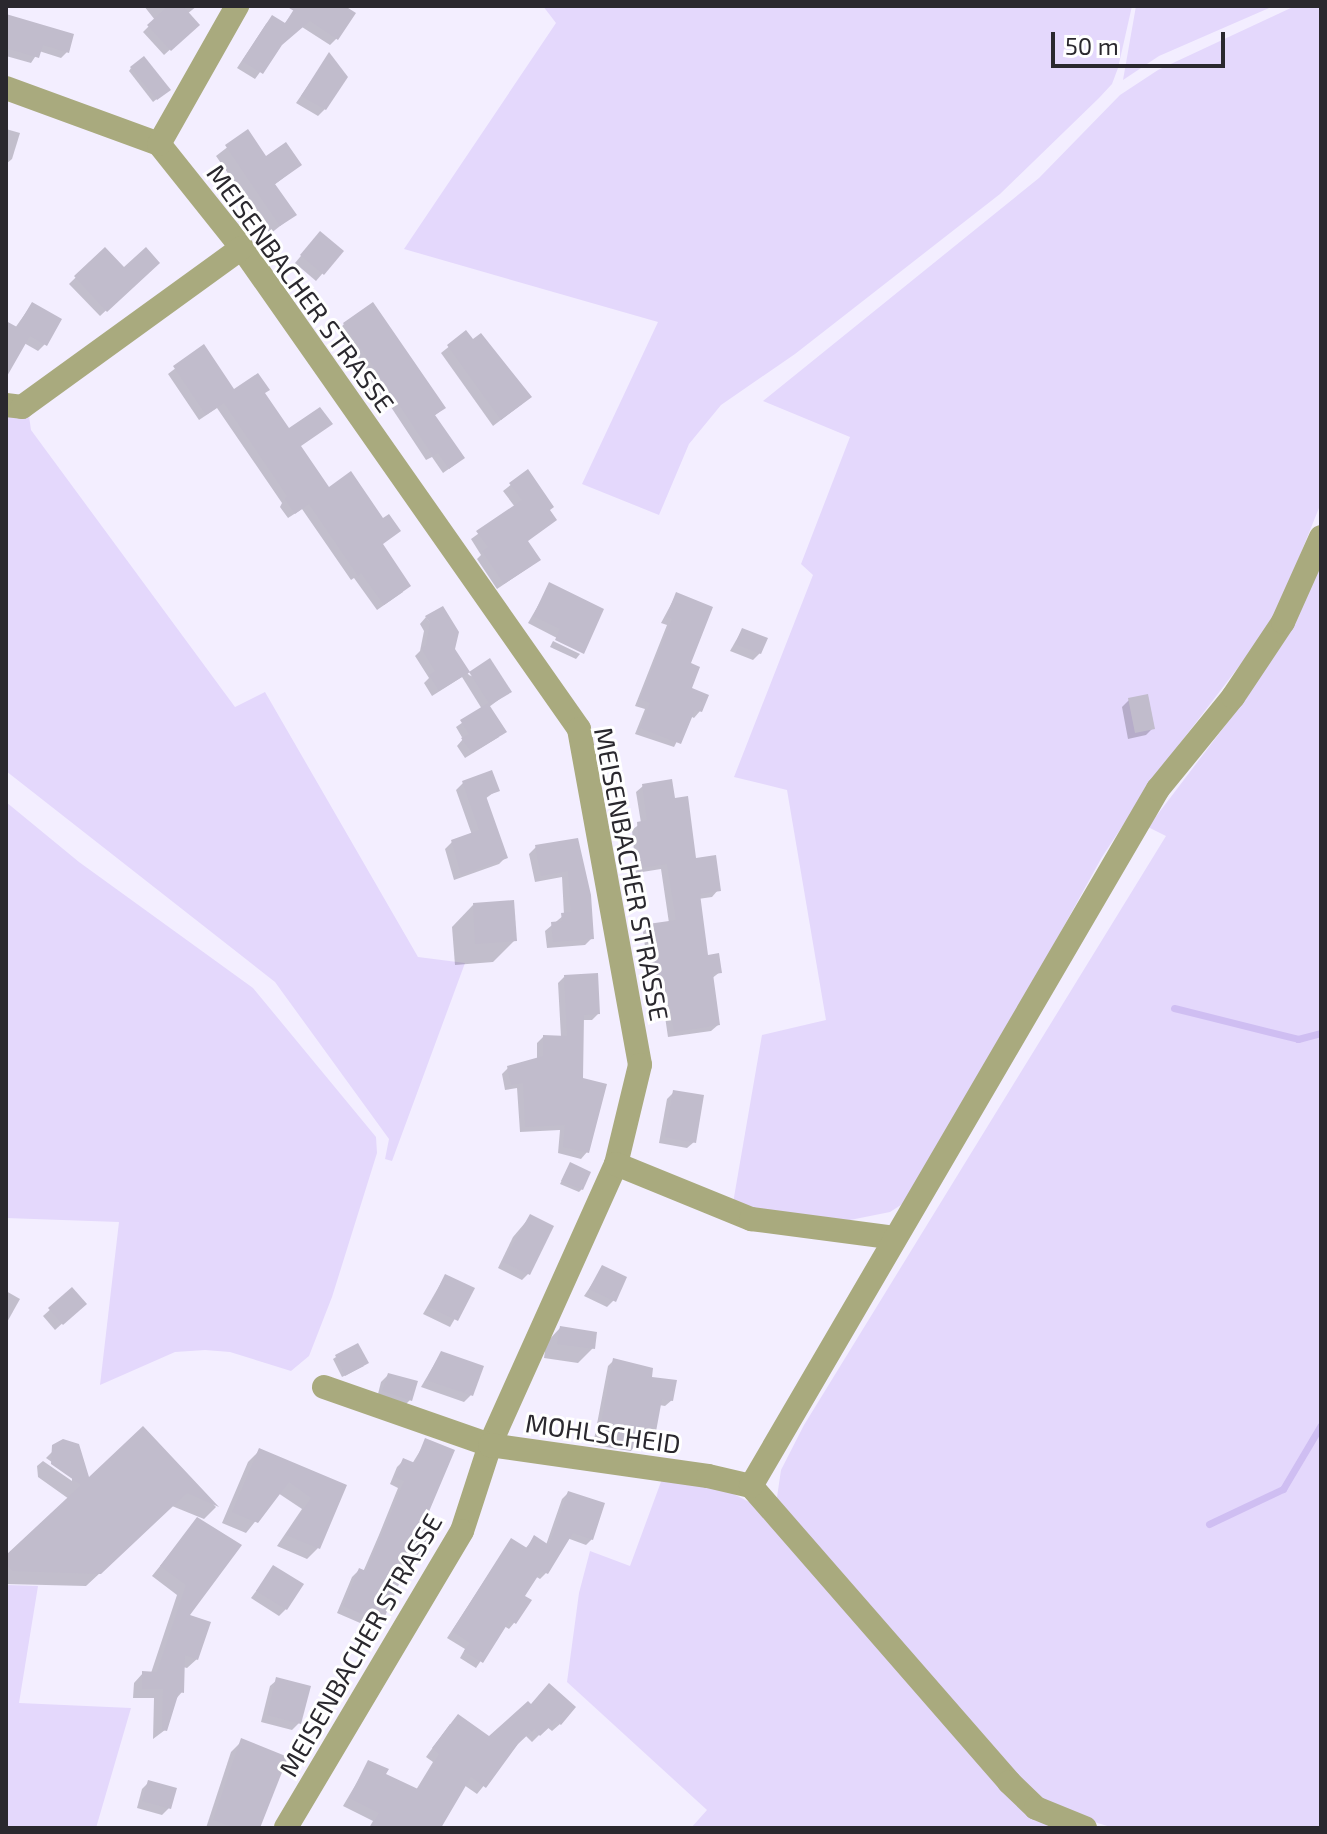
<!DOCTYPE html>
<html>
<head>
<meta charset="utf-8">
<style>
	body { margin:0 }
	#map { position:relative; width:1327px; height:1834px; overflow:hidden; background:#f3eeff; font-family:"Exo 2",sans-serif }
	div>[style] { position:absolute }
	.green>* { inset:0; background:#e4d8fc }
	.shadow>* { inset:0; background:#0003 }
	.stream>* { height:7px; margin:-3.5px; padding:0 3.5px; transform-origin:3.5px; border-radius:3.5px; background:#cfbef2 }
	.building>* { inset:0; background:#c1bccc }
	.street>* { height:24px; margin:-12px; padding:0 12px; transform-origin:12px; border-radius:12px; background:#a9aa7e }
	span { translate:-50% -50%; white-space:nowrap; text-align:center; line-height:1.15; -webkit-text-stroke:6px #fff; paint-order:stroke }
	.street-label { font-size:26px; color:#2a282e }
	.frame { position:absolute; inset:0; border:8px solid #2a282e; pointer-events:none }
	.scale { position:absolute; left:1051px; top:32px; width:174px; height:36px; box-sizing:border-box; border:4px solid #2a282e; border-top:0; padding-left:10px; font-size:24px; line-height:28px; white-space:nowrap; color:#2a282e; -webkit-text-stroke:6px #fff; paint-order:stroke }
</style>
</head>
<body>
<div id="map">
	<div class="green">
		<i style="clip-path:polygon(543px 6px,1132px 6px,1118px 68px,1112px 84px,1099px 98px,1000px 194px,795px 354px,721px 405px,689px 444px,659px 515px,582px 484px,658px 322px,404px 249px,556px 23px)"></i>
		<i style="clip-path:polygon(1136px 6px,1274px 6px,1159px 56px,1123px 80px)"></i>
		<i style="clip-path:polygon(1295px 6px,1321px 6px,1321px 503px,1273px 622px,1158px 772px,1102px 857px,915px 1196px,890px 1212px,845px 1221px,762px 1214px,733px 1203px,762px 1035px,826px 1020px,787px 790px,734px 777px,813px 575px,801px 564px,850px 437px,763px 401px,1039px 178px,1120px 95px,1158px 70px)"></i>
		<i style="clip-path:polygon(6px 412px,29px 416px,31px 430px,235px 707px,265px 692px,418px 957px,465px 963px,392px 1161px,385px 1159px,389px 1139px,275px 982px,6px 771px)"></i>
		<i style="clip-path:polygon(1321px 557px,1321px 1828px,1114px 1828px,1058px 1811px,1020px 1779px,776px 1504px,781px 1470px,804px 1425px,1166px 836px,1148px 827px,1237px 710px)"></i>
		<i style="clip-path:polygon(6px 802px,79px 862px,253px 988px,376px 1137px,377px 1153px,332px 1297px,309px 1356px,291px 1371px,230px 1352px,205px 1350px,175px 1352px,100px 1385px,119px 1222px,6px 1218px)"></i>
		<i style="clip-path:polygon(662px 1479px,712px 1483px,759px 1507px,1067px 1828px,691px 1828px,707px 1810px,567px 1682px,579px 1593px,590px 1551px,630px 1566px)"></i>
		<i style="clip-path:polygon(6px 1585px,38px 1586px,19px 1703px,131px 1708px,96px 1828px,6px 1828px)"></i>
	</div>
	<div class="shadow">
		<i style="clip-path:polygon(144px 6px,197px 6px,187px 14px,197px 25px,164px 55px,143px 32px,155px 20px)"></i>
		<i style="clip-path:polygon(296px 6px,342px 6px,337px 38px,330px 45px,302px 27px,279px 46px,255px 79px,237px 68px,266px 24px,273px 17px,284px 25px)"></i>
		<i style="clip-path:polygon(6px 18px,67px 52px,61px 58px,39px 51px,31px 63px,6px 56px)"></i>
		<i style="clip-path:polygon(329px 55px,325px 109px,318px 116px,296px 103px)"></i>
		<i style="clip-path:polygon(131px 68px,168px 90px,153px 102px,129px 71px)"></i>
		<i style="clip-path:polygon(6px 129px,20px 133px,12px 159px,6px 164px)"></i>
		<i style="clip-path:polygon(247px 132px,266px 159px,300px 165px,274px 185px,294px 215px,270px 234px,216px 156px)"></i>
		<i style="clip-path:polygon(311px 244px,341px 252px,316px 281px,295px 263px)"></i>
		<i style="clip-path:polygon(105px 249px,124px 270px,157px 263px,100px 316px,69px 284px)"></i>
		<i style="clip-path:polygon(32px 304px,45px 344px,38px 351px,24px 343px,6px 363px,6px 323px,15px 328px)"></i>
		<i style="clip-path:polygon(344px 324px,444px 408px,434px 416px,457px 463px,443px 473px,432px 457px,426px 460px,387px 401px,377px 408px,363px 388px,373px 379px,339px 330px)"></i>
		<i style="clip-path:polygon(466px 333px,522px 404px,493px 426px,441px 353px)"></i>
		<i style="clip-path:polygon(203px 347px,234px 392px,263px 394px,329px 489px,381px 545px,403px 592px,377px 610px,354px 578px,351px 580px,302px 509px,288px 518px,280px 507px,282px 503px,217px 408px,199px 420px,168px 374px)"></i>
		<i style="clip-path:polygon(527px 472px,526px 542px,531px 566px,497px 589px,477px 559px,481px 555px,471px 539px,515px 507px,503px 491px)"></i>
		<i style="clip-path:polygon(550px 585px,582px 651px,528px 623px)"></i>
		<i style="clip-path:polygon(676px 595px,689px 689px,700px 711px,694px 718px,690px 716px,674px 747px,635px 734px,645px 709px,635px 706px,667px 625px,661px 623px)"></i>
		<i style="clip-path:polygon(426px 617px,469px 675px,509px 692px,489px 707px,499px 737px,465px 758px,457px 746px,463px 739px,456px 727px,482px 709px,462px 677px,432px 696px,424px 683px,429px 678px,415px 656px,420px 651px,424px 631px,420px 624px)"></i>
		<i style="clip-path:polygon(742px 630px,760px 653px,753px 660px,730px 651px)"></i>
		<i style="clip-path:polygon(553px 641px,580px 654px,576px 659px,550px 647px)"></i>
		<i style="clip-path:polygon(1129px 700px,1153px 728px,1146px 735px,1128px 739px,1122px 707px)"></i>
		<i style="clip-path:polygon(463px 783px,497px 790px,485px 799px,506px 857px,499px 864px,454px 880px,445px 849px,452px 842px,472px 835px,456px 790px)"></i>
		<i style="clip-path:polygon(643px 786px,673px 800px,695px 860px,718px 890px,712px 897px,698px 899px,707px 957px,720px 972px,711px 979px,718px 1025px,711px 1031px,668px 1037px,662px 996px,652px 998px,643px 932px,649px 926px,669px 923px,661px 869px,636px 873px,632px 830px,641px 823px,636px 792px)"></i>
		<i style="clip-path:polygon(576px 840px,592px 938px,585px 945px,547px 948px,545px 931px,564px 915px,562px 877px,535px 882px,529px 854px,536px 847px)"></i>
		<i style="clip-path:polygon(473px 905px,515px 940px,493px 962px,455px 965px,452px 927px)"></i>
		<i style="clip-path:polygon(564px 977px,598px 1014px,592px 1020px,582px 1020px,581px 1080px,587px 1152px,581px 1159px,558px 1153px,560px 1130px,520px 1132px,517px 1088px,505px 1090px,502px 1074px,508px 1068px,537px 1060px,537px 1043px,543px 1037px,561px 1037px,558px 983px)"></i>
		<i style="clip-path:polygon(674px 1092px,694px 1142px,687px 1148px,659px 1143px,667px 1099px)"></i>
		<i style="clip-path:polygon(568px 1168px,582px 1189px,579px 1192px,560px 1184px)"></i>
		<i style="clip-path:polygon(530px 1217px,528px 1274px,522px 1280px,498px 1268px,513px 1237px)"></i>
		<i style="clip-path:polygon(603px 1268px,614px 1300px,607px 1307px,584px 1296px)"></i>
		<i style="clip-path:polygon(445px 1276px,472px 1289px,450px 1327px,423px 1314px)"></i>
		<i style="clip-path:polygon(72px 1290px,77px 1310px,55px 1330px,43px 1316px)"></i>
		<i style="clip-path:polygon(6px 1291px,20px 1299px,6px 1324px)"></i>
		<i style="clip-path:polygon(560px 1328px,593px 1348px,578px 1363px,544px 1358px,546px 1343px)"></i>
		<i style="clip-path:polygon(441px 1353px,481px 1367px,471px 1395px,464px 1402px,421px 1387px)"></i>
		<i style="clip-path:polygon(336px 1357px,364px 1366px,342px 1377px,333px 1359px)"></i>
		<i style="clip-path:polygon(614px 1360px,649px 1379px,672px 1400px,665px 1406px,659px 1405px,653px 1436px,647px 1442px,638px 1441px,631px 1451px,593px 1445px,608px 1366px)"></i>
		<i style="clip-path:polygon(388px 1375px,410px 1400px,403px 1407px,377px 1398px,381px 1382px)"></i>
		<i style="clip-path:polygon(143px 1429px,216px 1507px,204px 1519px,172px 1506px,86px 1586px,6px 1584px,6px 1558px,69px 1499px,38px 1477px,37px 1466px,43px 1461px,72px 1481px,72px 1476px,46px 1458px,63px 1441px,88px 1481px)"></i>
		<i style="clip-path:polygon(426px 1441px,422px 1522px,415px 1561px,408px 1568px,404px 1566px,381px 1622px,374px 1629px,337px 1613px,352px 1577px,359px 1570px,363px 1572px,379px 1535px,398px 1488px,390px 1484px,397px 1467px,404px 1460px,412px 1464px)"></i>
		<i style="clip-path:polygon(259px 1451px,344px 1486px,318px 1548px,307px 1559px,277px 1546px,302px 1509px,278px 1493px,246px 1533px,222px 1523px,248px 1462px)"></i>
		<i style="clip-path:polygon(568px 1493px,592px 1539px,586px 1545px,567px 1538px,546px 1573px,540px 1579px,535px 1576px,523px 1597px,530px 1601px,514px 1623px,509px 1629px,504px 1626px,476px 1668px,460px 1658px,465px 1649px,447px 1638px,511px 1540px,525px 1549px,534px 1538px,546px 1545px,562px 1499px)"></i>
		<i style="clip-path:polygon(197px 1520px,186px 1616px,197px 1659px,187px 1668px,183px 1667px,182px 1692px,175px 1700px,165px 1730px,153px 1739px,154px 1698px,133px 1698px,134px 1683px,143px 1673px,151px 1673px,177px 1595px,152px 1576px)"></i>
		<i style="clip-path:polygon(272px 1570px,286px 1609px,279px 1616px,251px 1598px)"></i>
		<i style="clip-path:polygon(277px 1680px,299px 1723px,292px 1730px,261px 1722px,270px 1686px)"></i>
		<i style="clip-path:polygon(549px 1686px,560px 1724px,552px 1731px,547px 1727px,532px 1742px,525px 1735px,477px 1794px,464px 1785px,437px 1828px,369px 1828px,373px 1821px,343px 1806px,369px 1762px,383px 1775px,416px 1790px,433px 1762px,426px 1757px,450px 1724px,489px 1739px,530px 1707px)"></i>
		<i style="clip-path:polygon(240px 1743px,258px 1828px,206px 1828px,231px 1752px)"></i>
		<i style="clip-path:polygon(149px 1782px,169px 1808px,162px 1815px,137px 1808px,142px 1789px)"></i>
	</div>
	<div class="stream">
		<i style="left:1174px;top:1008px;width:128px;rotate:14deg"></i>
		<i style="left:1298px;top:1039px;width:24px;rotate:-15deg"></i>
		<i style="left:1209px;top:1524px;width:82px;rotate:-25.3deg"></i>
		<i style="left:1283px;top:1489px;width:74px;rotate:-59.3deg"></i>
	</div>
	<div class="building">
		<i style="clip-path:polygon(168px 6px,183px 6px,200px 25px,171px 51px,147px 25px)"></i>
		<i style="clip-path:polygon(286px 6px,345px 6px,356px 13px,338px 40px,310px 21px,282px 45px,263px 74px,242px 61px,272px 15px,285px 23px,294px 11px)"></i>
		<i style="clip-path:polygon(6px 14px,74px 34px,69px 53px,43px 45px,39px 58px,6px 48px)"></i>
		<i style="clip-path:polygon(329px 52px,348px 77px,326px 110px,301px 96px)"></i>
		<i style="clip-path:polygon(144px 56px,171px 90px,157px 100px,130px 67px)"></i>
		<i style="clip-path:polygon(248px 129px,266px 156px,286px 142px,302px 165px,275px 184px,297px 215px,280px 226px,225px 145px)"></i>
		<i style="clip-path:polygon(320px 231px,344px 251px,324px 275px,300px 255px)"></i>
		<i style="clip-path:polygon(105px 247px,124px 267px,146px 247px,160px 263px,107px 312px,74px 276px)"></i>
		<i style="clip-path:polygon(32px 302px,62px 319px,47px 346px,30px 336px,6px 378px,6px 321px,17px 327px)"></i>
		<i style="clip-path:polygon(373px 302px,446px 408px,435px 415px,465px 458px,449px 469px,438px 453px,433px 456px,394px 397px,384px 404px,368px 380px,378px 373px,343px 323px)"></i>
		<i style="clip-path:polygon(466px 330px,473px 339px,481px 333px,532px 397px,501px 420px,447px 345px)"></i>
		<i style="clip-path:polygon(204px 344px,234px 389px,258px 373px,270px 390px,265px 393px,289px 428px,320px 407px,333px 424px,301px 446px,329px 487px,351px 471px,383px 518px,389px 514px,401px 531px,383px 544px,411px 586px,384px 605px,361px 573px,358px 576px,309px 504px,295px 514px,285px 499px,287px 496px,224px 403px,206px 415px,173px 366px)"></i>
		<i style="clip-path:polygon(528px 469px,554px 507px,550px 510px,557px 520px,528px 541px,541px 560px,504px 584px,482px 551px,488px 547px,476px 531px,522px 500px,509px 483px)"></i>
		<i style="clip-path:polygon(549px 582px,604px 609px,584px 654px,555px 640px,560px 629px,533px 616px)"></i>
		<i style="clip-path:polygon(676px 592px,713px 607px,691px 663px,700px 667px,692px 688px,709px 695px,702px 712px,695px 710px,681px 744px,640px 728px,650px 703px,640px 699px,672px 619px,666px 617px)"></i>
		<i style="clip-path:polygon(443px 606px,459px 632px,455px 649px,470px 672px,439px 691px,429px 675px,435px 671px,421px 648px,426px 645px,430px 623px,425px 616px)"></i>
		<i style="clip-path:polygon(742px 628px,768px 638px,761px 654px,735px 644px)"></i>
		<i style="clip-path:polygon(490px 658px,512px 692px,490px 705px,469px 672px)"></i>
		<i style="clip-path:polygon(1148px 694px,1155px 729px,1135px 733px,1128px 698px)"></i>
		<i style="clip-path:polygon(488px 703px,507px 732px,472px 753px,461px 738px,469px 734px,460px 720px)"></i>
		<i style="clip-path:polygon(492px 770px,500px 791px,486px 796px,508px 858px,461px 875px,451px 840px,479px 830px,462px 781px)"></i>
		<i style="clip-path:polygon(672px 779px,675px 798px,688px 796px,696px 858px,716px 855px,721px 891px,700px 894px,708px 955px,719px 953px,722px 973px,713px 974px,720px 1025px,674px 1032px,668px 991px,658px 993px,648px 924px,676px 920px,667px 864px,641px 868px,637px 822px,647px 820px,642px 784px)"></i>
		<i style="clip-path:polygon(578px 838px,591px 895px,594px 939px,553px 942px,551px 922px,562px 921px,561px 913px,571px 912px,568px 871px,541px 876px,535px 845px)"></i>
		<i style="clip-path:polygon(514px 900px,517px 941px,475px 944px,473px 903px)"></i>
		<i style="clip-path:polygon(598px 973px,600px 1014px,584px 1015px,583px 1078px,607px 1084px,589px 1153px,563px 1147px,565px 1125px,525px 1127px,523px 1083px,511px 1085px,507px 1066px,543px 1056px,543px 1035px,567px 1036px,564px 975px)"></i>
		<i style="clip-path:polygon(673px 1090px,704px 1095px,696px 1143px,665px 1137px)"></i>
		<i style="clip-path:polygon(570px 1162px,591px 1172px,583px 1190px,561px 1181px)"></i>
		<i style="clip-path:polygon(530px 1214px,554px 1226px,530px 1275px,503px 1262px)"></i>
		<i style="clip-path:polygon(602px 1265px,627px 1277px,616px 1302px,589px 1289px)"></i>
		<i style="clip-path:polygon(445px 1274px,475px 1288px,458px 1321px,429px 1307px)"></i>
		<i style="clip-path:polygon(72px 1287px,87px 1304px,63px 1325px,48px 1308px)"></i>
		<i style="clip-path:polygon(560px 1326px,597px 1332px,595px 1349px,557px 1344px)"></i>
		<i style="clip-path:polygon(358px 1343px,369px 1363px,345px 1376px,335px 1355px)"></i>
		<i style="clip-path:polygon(441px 1351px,484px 1366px,473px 1396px,426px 1380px)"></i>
		<i style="clip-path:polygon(613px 1358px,653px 1368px,652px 1377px,677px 1380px,673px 1401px,662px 1399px,655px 1437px,640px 1435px,639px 1446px,598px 1439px)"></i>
		<i style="clip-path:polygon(388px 1373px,418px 1381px,412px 1401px,382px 1391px)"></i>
		<i style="clip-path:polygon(143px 1426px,219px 1507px,187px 1493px,101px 1574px,13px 1571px,6px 1564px,6px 1555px,81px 1485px,51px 1464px,52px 1445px,63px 1439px,79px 1444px,89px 1477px)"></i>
		<i style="clip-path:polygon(425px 1438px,455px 1450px,425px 1521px,433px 1524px,417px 1562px,410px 1559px,382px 1623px,343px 1606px,359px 1568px,366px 1571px,385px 1527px,404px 1481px,395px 1477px,403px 1458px,415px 1463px)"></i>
		<i style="clip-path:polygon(259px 1448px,347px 1485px,320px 1549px,286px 1535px,311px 1498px,289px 1482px,258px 1523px,232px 1512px)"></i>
		<i style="clip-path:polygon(568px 1491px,605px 1503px,593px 1540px,573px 1533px,548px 1574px,541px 1571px,536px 1579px,525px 1596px,532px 1600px,516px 1624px,510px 1620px,483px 1663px,464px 1651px,470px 1643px,452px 1631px,511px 1538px,527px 1548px,534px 1535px,549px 1545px)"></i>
		<i style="clip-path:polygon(197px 1517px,242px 1545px,190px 1615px,211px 1622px,198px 1660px,185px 1655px,184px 1693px,179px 1692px,167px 1731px,162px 1730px,163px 1689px,142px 1689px,142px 1671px,157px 1672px,186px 1585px,160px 1566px)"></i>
		<i style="clip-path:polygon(273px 1565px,304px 1584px,287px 1610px,256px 1591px)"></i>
		<i style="clip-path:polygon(276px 1677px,311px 1686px,301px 1724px,267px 1715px)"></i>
		<i style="clip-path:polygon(549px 1683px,576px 1707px,561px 1725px,556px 1721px,540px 1736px,534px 1729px,518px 1744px,486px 1788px,471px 1777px,441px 1828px,370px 1828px,379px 1813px,349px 1798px,368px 1760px,389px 1769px,386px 1774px,418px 1789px,439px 1754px,432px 1748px,458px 1714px,489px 1736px,528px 1701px,531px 1704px)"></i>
		<i style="clip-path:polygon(241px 1738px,288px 1757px,260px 1828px,236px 1828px,213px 1820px)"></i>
		<i style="clip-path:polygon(148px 1780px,177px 1788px,171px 1809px,142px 1801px)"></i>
	</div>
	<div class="street">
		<i style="left:6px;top:88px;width:163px;rotate:20.1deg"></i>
		<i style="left:159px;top:144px;width:133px;rotate:51.4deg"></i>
		<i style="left:242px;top:248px;width:587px;rotate:54.98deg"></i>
		<i style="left:579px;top:729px;width:341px;rotate:79.7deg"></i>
		<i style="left:640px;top:1065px;width:102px;rotate:103.6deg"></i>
		<i style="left:616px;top:1164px;width:308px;rotate:114.2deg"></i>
		<i style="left:490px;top:1445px;width:90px;rotate:108deg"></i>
		<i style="left:462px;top:1531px;width:345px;rotate:120.7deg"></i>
		<i style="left:159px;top:144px;width:159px;rotate:-60.5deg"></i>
		<i style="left:6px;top:405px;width:16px;rotate:7deg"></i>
		<i style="left:22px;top:407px;width:271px;rotate:-35.9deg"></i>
		<i style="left:616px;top:1164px;width:146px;rotate:22.2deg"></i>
		<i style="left:751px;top:1219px;width:145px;rotate:7.5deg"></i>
		<i style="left:324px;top:1387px;width:176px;rotate:19.3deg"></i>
		<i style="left:490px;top:1445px;width:220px;rotate:8.1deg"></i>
		<i style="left:708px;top:1476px;width:44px;rotate:13.1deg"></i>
		<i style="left:751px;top:1486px;width:393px;rotate:48.9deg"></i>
		<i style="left:1009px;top:1782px;width:37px;rotate:44deg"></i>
		<i style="left:1036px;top:1808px;width:53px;rotate:22.2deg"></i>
		<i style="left:751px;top:1486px;width:807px;rotate:-59.72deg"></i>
		<i style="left:1158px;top:789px;width:119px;rotate:-50.8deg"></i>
		<i style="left:1233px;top:697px;width:90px;rotate:-56.3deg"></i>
		<i style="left:1283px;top:622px;width:93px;rotate:-65.9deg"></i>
	</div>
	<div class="street-label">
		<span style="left:301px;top:288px;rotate:54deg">MEISENBACHER STRASSE</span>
		<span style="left:632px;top:874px;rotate:79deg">MEISENBACHER STRASSE</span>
		<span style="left:603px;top:1433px;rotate:8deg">MOHLSCHEID</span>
		<span style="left:360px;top:1645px;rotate:-60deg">MEISENBACHER STRASSE</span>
	</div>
	<div class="frame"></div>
	<div class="scale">50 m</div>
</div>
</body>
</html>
